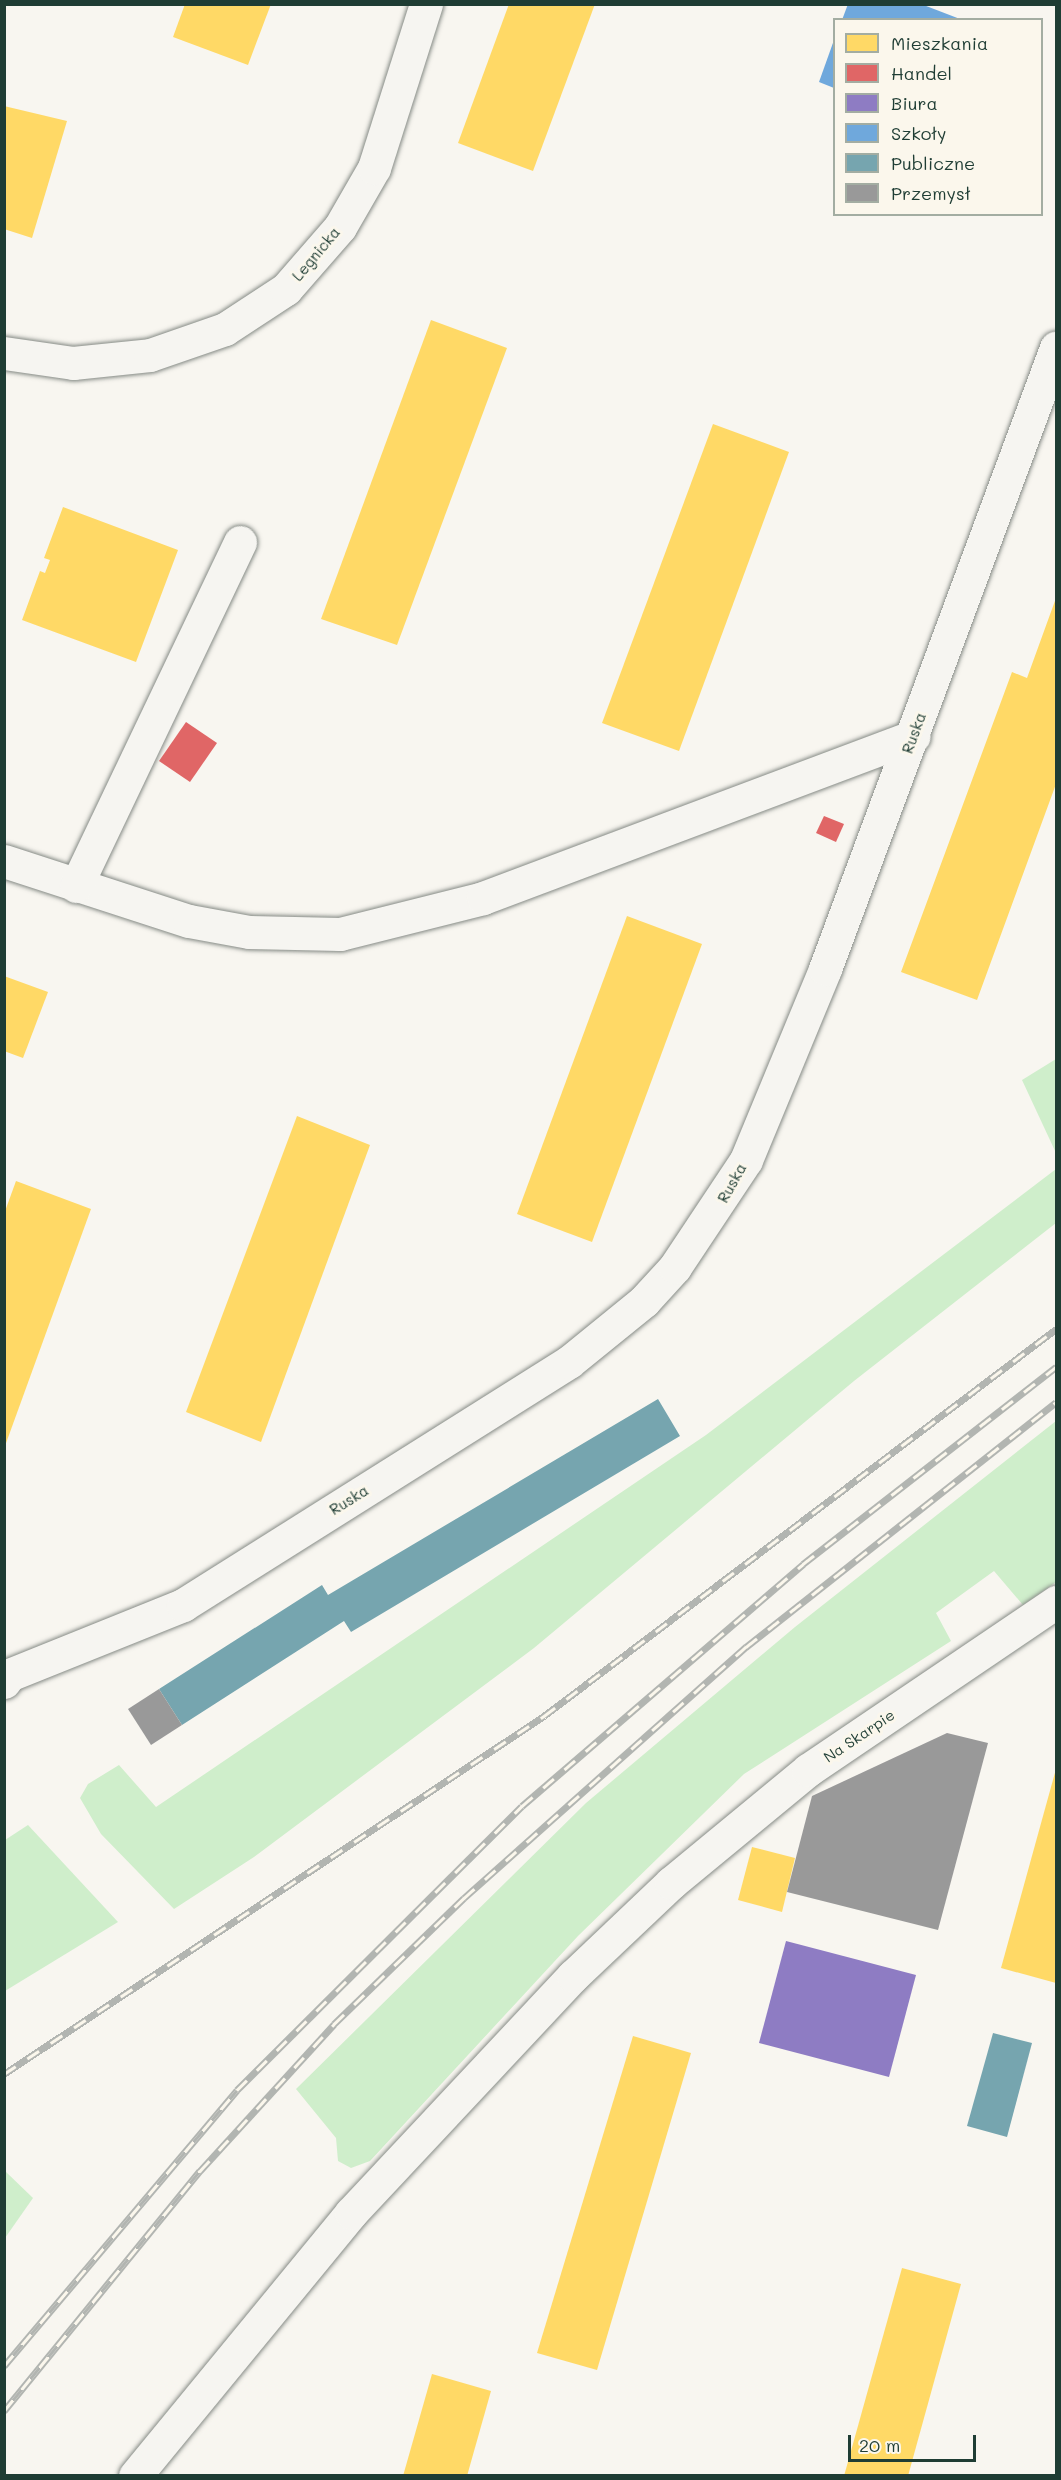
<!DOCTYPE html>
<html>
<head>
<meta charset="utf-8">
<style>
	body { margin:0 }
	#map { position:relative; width:1061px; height:2480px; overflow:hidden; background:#f8f6f0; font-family:Mali,sans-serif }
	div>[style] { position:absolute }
	.green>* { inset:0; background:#cfeecb }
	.homes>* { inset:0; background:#ffd966 }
	.shops>* { inset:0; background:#e06666 }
	.offices>* { inset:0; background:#8e7cc3 }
	.schools>* { inset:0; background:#6fa8dc }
	.public>* { inset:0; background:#76a5af }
	.industry>* { inset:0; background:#999 }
	.roads { filter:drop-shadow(0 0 2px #868b86) drop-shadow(0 0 2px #868b86) }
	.minor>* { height:33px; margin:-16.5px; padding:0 16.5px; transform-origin:16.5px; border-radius:16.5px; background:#f6f5f1 }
	.rail>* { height:7px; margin-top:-3.5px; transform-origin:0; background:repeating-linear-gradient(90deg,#fbf7ec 0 14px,#b2b5b1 0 28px); box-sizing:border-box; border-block:2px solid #b2b5b1 }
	span { translate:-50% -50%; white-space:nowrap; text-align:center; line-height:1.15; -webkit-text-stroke:6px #fbf7ec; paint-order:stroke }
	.street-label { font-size:15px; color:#1f3d34 }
	.frame { position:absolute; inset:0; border:6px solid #1f3d34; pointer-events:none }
	.legend { position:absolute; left:833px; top:18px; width:210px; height:198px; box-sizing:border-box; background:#fbf7ec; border:2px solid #a3ada2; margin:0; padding:8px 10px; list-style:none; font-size:18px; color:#1f3d34 }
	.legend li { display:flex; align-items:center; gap:12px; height:30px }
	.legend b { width:30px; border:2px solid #a3ada2 }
	.scale { position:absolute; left:848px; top:2435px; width:128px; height:27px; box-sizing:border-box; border:3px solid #1f3d34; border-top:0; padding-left:8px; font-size:18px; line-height:21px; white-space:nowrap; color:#1f3d34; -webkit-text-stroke:4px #fbf7ec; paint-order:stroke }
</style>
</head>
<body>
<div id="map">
	<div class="green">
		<i style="clip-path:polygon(1056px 1059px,1056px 1153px,1022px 1080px)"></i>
		<i style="clip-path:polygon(1056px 1169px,1056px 1223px,854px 1381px,534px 1648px,254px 1857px,174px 1909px,101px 1834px,80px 1798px,88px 1784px,119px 1765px,156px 1807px,706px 1435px)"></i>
		<i style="clip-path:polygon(1056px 1421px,1056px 1582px,1023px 1605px,994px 1571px,936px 1613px,951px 1641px,744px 1774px,578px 1936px,370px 2161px,351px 2168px,338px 2161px,336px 2138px,296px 2089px,586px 1803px,795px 1627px)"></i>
		<i style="clip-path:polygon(28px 1825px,118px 1922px,5px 1991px,5px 1840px)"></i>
		<i style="clip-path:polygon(5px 2171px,33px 2198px,5px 2238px)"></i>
	</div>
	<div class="homes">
		<i style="clip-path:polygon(185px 4px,271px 4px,248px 65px,173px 37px)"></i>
		<i style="clip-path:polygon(509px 4px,595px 4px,533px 171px,458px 143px)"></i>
		<i style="clip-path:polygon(4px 106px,67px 121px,32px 238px,4px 229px)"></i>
		<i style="clip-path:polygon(431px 320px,507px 348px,397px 645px,321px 619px)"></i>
		<i style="clip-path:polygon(713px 424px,789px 452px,679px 751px,602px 723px)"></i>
		<i style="clip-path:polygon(63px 507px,178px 550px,136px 662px,22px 620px,40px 571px,45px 573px,50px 560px,44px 558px)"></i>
		<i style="clip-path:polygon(1056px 598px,1056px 784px,977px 1000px,901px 972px,1012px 672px,1027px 678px)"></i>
		<i style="clip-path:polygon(627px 916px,702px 944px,592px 1242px,517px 1214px)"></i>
		<i style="clip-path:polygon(4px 976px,48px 992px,23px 1058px,4px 1051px)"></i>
		<i style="clip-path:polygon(297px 1116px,370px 1145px,261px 1442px,186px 1412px)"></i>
		<i style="clip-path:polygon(16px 1181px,91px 1209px,5px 1446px,4px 1214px)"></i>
		<i style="clip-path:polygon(1056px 1769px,1056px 1983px,1001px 1968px)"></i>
		<i style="clip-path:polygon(752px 1847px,795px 1858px,782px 1912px,738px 1900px)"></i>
		<i style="clip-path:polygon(633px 2036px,691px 2053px,597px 2370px,537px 2353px)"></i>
		<i style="clip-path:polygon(902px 2268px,961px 2284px,908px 2476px,844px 2476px)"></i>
		<i style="clip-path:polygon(432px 2374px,491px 2391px,467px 2476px,403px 2476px)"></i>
	</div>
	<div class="shops">
		<i style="clip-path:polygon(186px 722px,217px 743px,190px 782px,159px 761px)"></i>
		<i style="clip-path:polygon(824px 816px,844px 824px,836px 842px,816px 833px)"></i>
	</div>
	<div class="offices">
		<i style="clip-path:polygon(786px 1941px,916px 1975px,889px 2077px,759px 2043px)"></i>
	</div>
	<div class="schools">
		<i style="clip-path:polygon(848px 4px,921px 4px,960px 19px,842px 20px)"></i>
		<i style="clip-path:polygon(834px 40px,834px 88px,819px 82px)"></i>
	</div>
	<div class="public">
		<i style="clip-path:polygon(658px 1399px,680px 1436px,351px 1632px,344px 1621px,182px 1725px,159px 1689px,322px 1585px,328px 1595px)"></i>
		<i style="clip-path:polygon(993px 2033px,1032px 2043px,1007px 2137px,967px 2126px)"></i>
	</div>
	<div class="industry">
		<i style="clip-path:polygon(159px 1689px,182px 1725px,151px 1745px,128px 1709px)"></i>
		<i style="clip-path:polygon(947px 1733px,988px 1743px,938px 1930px,787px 1892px,812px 1796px)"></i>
	</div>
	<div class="roads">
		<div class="minor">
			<i style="left:4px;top:353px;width:70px;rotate:8.2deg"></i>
			<i style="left:73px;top:363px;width:77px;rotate:-5.9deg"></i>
			<i style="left:150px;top:355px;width:79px;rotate:-19.1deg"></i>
			<i style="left:225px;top:329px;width:73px;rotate:-33.3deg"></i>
			<i style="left:286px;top:289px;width:82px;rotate:-48.9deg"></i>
			<i style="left:340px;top:227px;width:68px;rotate:-60deg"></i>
			<i style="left:374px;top:168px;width:172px;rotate:-72.4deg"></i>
			<i style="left:4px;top:861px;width:194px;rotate:18deg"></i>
			<i style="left:189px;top:921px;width:61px;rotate:10.4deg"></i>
			<i style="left:249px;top:932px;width:91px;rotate:1.3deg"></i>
			<i style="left:340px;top:934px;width:147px;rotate:-14.1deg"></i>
			<i style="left:483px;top:898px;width:460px;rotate:-20.6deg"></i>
			<i style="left:76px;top:886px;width:381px;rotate:-64.5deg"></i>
			<i style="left:4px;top:1682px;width:9px;rotate:-54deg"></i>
			<i style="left:9px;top:1675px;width:188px;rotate:-21.9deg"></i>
			<i style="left:183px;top:1605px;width:456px;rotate:-32.2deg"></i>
			<i style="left:569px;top:1362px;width:97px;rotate:-39.1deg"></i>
			<i style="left:644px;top:1301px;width:46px;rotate:-47.6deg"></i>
			<i style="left:675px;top:1267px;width:128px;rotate:-56.4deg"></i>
			<i style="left:746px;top:1160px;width:207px;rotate:-67.5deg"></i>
			<i style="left:825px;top:969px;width:663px;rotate:-69.6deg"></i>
			<i style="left:135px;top:2476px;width:340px;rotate:-50.6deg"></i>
			<i style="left:351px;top:2213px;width:325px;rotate:-46.9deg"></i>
			<i style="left:573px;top:1976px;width:135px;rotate:-43.5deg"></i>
			<i style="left:671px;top:1883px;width:178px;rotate:-39.5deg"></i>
			<i style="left:808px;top:1770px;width:300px;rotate:-34.1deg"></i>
		</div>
	</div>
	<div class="rail">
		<i style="left:4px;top:2074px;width:648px;rotate:-33.54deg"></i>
		<i style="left:544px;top:1716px;width:642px;rotate:-37.08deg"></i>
		<i style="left:4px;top:2366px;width:361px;rotate:-49.8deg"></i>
		<i style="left:237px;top:2090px;width:402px;rotate:-44.9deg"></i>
		<i style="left:522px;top:1806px;width:371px;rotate:-40.7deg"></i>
		<i style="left:803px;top:1564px;width:321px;rotate:-37.9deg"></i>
		<i style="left:4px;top:2411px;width:310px;rotate:-50.8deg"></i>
		<i style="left:200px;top:2171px;width:199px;rotate:-47.6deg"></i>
		<i style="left:334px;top:2024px;width:181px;rotate:-44.1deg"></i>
		<i style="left:464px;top:1898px;width:378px;rotate:-41.7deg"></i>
		<i style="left:746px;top:1647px;width:395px;rotate:-38.3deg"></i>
	</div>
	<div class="street-label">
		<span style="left:316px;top:254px;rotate:-50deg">Legnicka</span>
		<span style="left:914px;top:733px;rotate:-70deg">Ruska</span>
		<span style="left:732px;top:1183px;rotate:-61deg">Ruska</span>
		<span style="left:349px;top:1500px;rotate:-32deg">Ruska</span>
		<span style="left:859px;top:1736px;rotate:-34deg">Na Skarpie</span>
	</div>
	<div class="frame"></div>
	<ul class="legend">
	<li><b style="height:16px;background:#ffd966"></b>Mieszkania</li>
	<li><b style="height:16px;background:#e06666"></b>Handel</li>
	<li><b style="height:16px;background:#8e7cc3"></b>Biura</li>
	<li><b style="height:16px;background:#6fa8dc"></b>Szkoły</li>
	<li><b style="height:16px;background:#76a5af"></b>Publiczne</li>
	<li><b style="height:16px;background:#999"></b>Przemysł</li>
	</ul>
	<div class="scale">20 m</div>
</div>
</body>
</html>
